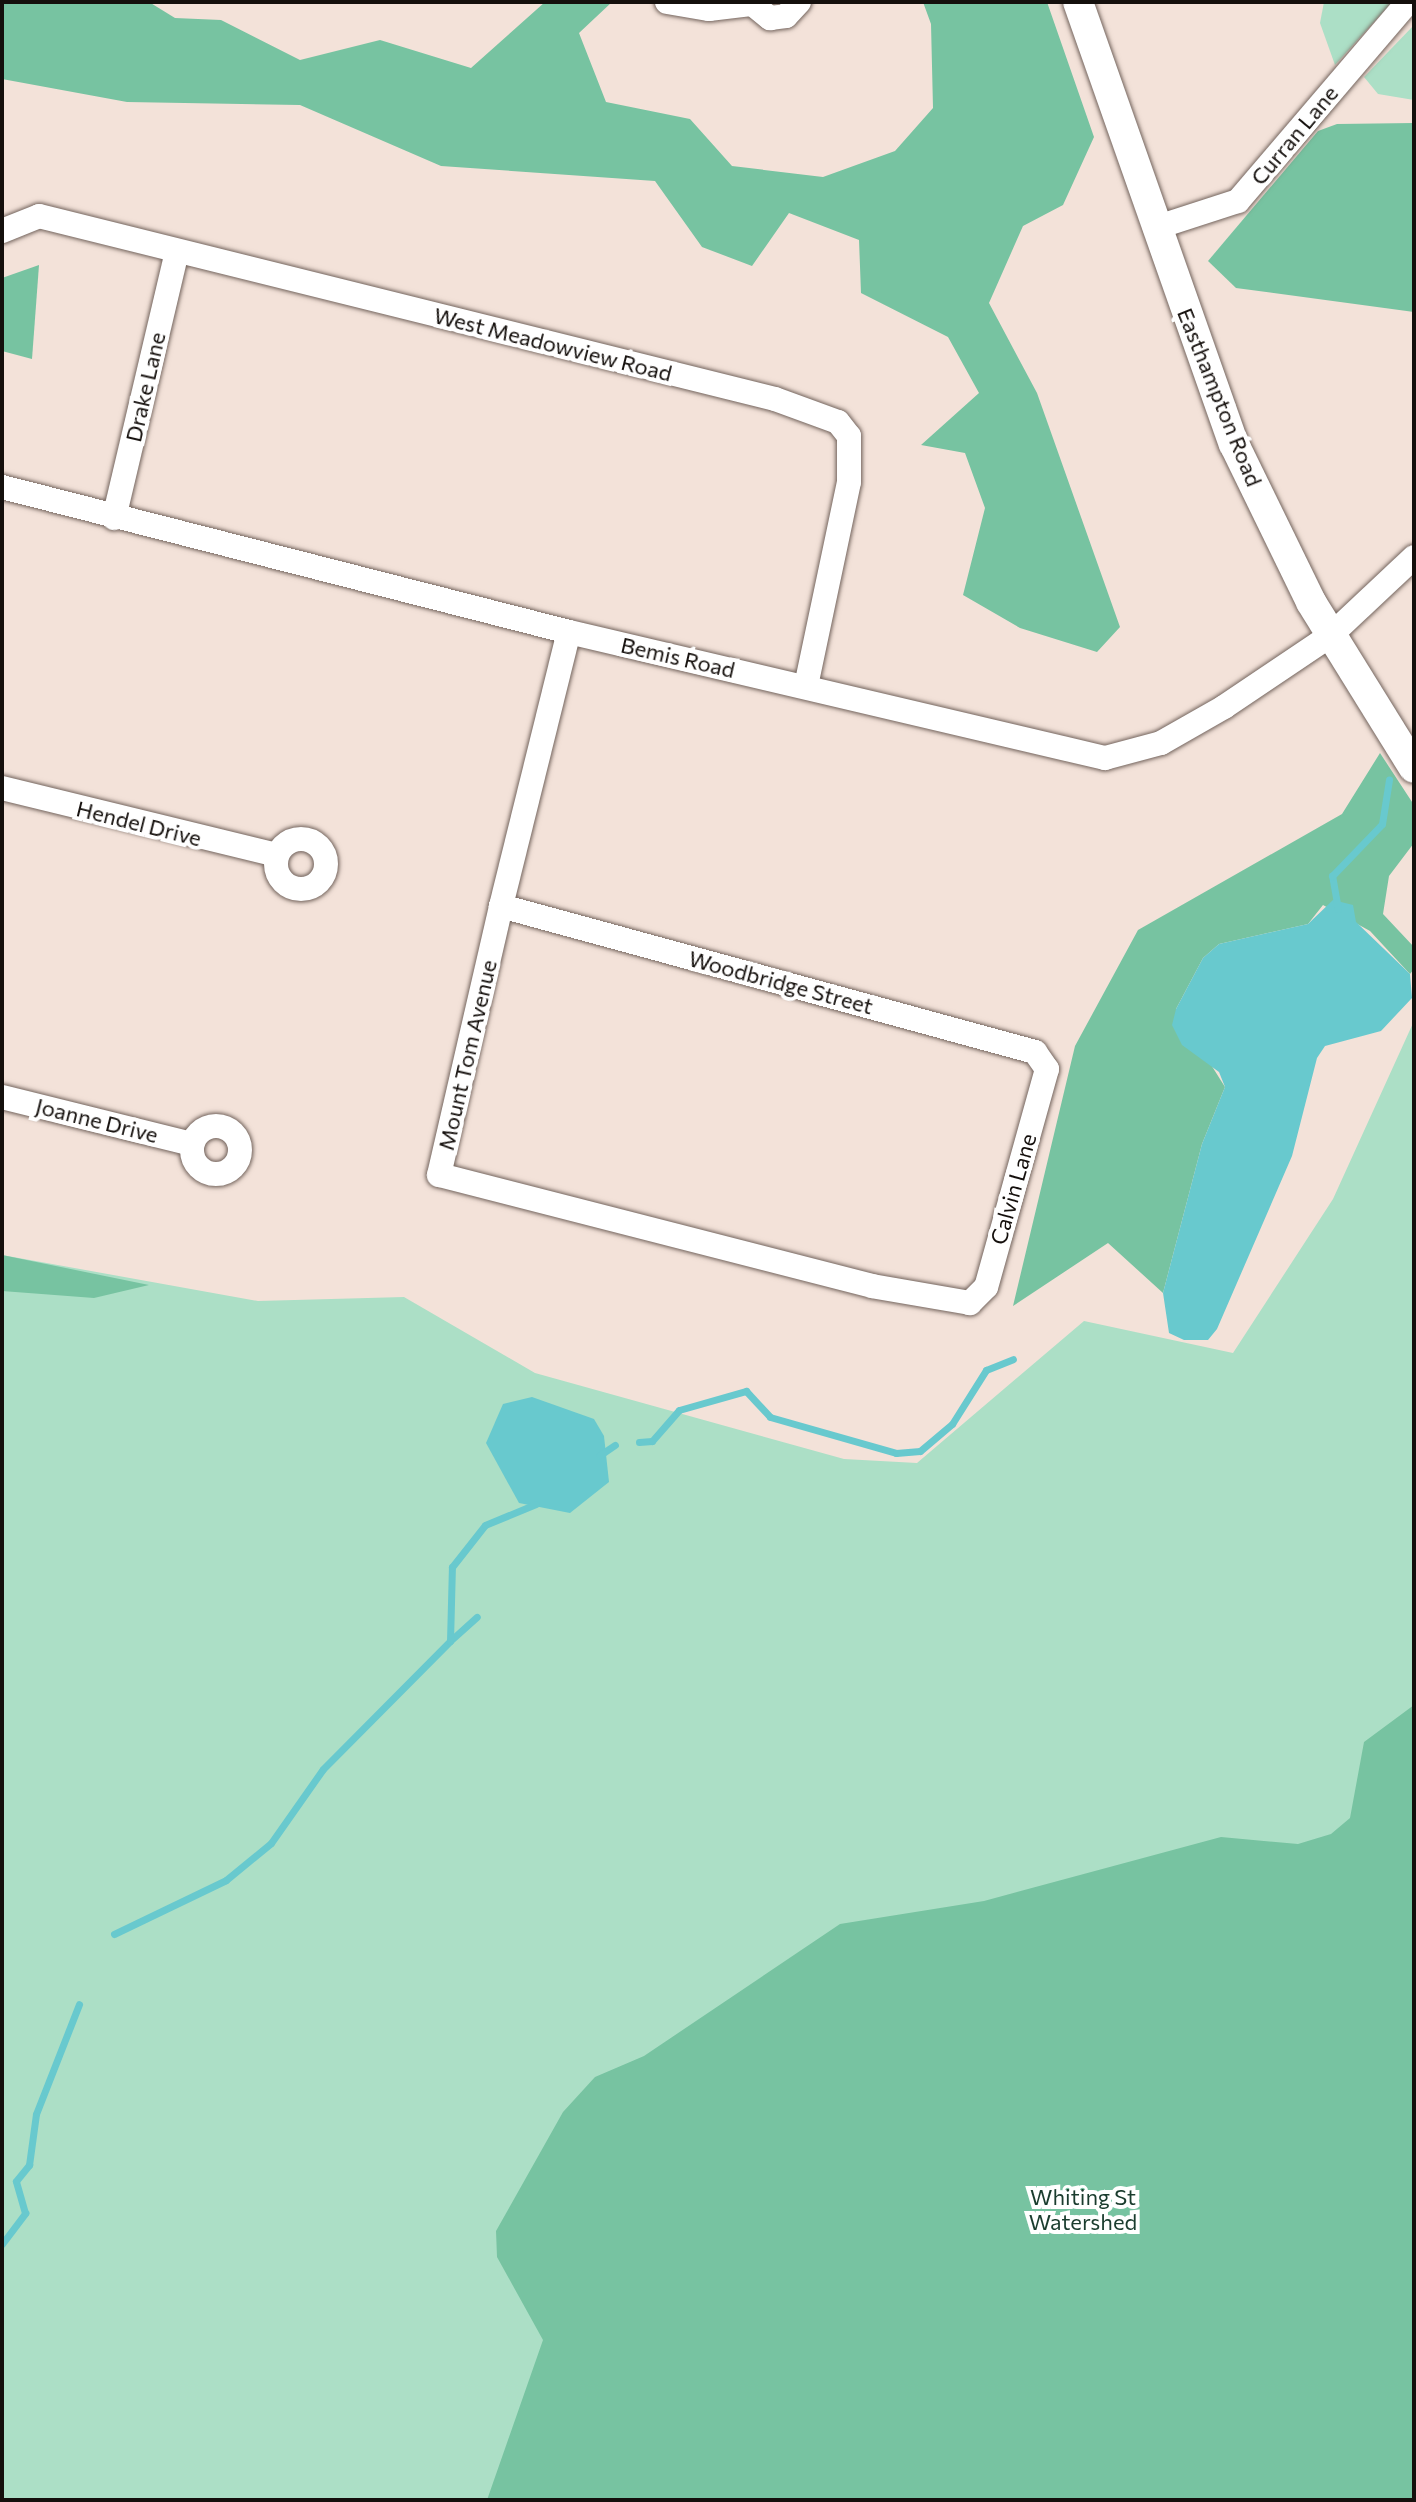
<!DOCTYPE html>
<html>
<head>
<meta charset="utf-8">
<style>
	body { margin:0 }
	#map { position:relative; width:1416px; height:2502px; overflow:hidden; background:#f3e2d9; font-family:Commissioner,sans-serif }
	div>[style] { position:absolute }
	.green>* { inset:0; background:#acdfc6 }
	.forest>* { inset:0; background:#77c3a1 }
	.water>* { inset:0; background:#68c9ce }
	.stream>* { height:7px; margin:-3.5px; padding:0 3.5px; transform-origin:3.5px; border-radius:3.5px; background:#68c9ce }
	.roads { filter:drop-shadow(0 0 2px #73645d) drop-shadow(0 0 2px #73645d) }
	.minor>* { height:24px; margin:-12px; padding:0 12px; transform-origin:12px; border-radius:12px; background:#fff }
	.minor>.ring { margin:-12px; padding:0; box-sizing:content-box; background:none; border:24px solid #fff; border-radius:50% }
	.major>* { height:30px; margin:-15px; padding:0 15px; transform-origin:15px; border-radius:15px; background:#fff }
	span { translate:-50% -50%; white-space:nowrap; text-align:center; line-height:1.15; -webkit-text-stroke:8px #fff; paint-order:stroke }
	.street-label { font-size:22px; color:#140f0c }
	.park-label { font-size:22px; color:#1a3c2e }
	.frame { position:absolute; inset:0; border:4px solid #140f0c; pointer-events:none }
</style>
</head>
<body>
<div id="map">
	<div class="green">
		<i style="clip-path:polygon(1324px 2px,1392px 2px,1335px 65px,1320px 23px)"></i>
		<i style="clip-path:polygon(1414px 25px,1414px 100px,1378px 94px,1364px 77px)"></i>
		<i style="clip-path:polygon(1414px 1021px,1414px 2500px,2px 2500px,2px 1255px,258px 1301px,404px 1297px,535px 1373px,844px 1459px,917px 1463px,1084px 1321px,1233px 1353px,1333px 1199px)"></i>
	</div>
	<div class="forest">
		<i style="clip-path:polygon(2px 2px,149px 2px,175px 18px,221px 20px,300px 60px,380px 40px,471px 68px,545px 2px,612px 2px,579px 33px,606px 102px,690px 119px,732px 166px,823px 177px,895px 151px,933px 108px,931px 24px,923px 2px,1047px 2px,1094px 137px,1063px 205px,1023px 226px,989px 303px,1037px 393px,1120px 627px,1097px 652px,1020px 628px,963px 595px,985px 508px,965px 453px,921px 445px,979px 393px,948px 337px,861px 293px,859px 240px,789px 213px,752px 266px,702px 247px,655px 181px,441px 166px,300px 105px,127px 102px,2px 79px)"></i>
		<i style="clip-path:polygon(1414px 123px,1414px 312px,1236px 288px,1208px 261px,1318px 131px,1337px 124px)"></i>
		<i style="clip-path:polygon(39px 265px,32px 359px,2px 351px,2px 278px)"></i>
		<i style="clip-path:polygon(1380px 753px,1414px 805px,1414px 843px,1389px 876px,1383px 914px,1414px 947px,1414px 969px,1410px 974px,1370px 931px,1323px 905px,1308px 924px,1219px 944px,1203px 958px,1176px 1009px,1225px 1087px,1202px 1144px,1163px 1293px,1108px 1243px,1013px 1306px,1075px 1046px,1138px 930px,1342px 814px)"></i>
		<i style="clip-path:polygon(2px 1255px,149px 1285px,94px 1298px,2px 1291px)"></i>
		<i style="clip-path:polygon(1414px 1705px,1414px 2500px,487px 2500px,543px 2340px,497px 2257px,496px 2231px,563px 2112px,595px 2077px,644px 2056px,840px 1924px,984px 1901px,1221px 1837px,1298px 1844px,1331px 1834px,1350px 1818px,1364px 1742px)"></i>
	</div>
	<div class="water">
		<i style="clip-path:polygon(1333px 900px,1353px 905px,1356px 922px,1410px 974px,1412px 998px,1381px 1031px,1325px 1046px,1317px 1058px,1292px 1156px,1217px 1329px,1208px 1340px,1184px 1340px,1169px 1333px,1163px 1293px,1202px 1144px,1225px 1087px,1219px 1072px,1182px 1045px,1172px 1025px,1176px 1009px,1203px 958px,1219px 944px,1308px 924px)"></i>
		<i style="clip-path:polygon(532px 1397px,594px 1419px,604px 1436px,609px 1482px,570px 1513px,519px 1503px,486px 1443px,503px 1404px)"></i>
	</div>
	<div class="stream">
		<i style="left:1338px;top:909px;width:34px;rotate:-100deg"></i>
		<i style="left:1332px;top:876px;width:72px;rotate:-46.1deg"></i>
		<i style="left:1382px;top:824px;width:45px;rotate:-81deg"></i>
		<i style="left:639px;top:1442px;width:13px;rotate:-4deg"></i>
		<i style="left:652px;top:1441px;width:41px;rotate:-48.9deg"></i>
		<i style="left:679px;top:1410px;width:70px;rotate:-15.8deg"></i>
		<i style="left:746px;top:1391px;width:35px;rotate:47deg"></i>
		<i style="left:770px;top:1417px;width:131px;rotate:15.9deg"></i>
		<i style="left:896px;top:1453px;width:24px;rotate:-5deg"></i>
		<i style="left:920px;top:1451px;width:42px;rotate:-40.2deg"></i>
		<i style="left:952px;top:1424px;width:64px;rotate:-57.8deg"></i>
		<i style="left:986px;top:1370px;width:29px;rotate:-22deg"></i>
		<i style="left:600px;top:1455px;width:18px;rotate:-34deg"></i>
		<i style="left:450px;top:1641px;width:36px;rotate:-42deg"></i>
		<i style="left:114px;top:1934px;width:124px;rotate:-25.7deg"></i>
		<i style="left:226px;top:1880px;width:58px;rotate:-39.4deg"></i>
		<i style="left:271px;top:1843px;width:90px;rotate:-54.9deg"></i>
		<i style="left:323px;top:1769px;width:180px;rotate:-45.2deg"></i>
		<i style="left:450px;top:1641px;width:74px;rotate:-88.5deg"></i>
		<i style="left:452px;top:1567px;width:53px;rotate:-51.8deg"></i>
		<i style="left:485px;top:1525px;width:55px;rotate:-22.4deg"></i>
		<i style="left:2px;top:2244px;width:39px;rotate:-53deg"></i>
		<i style="left:25px;top:2213px;width:33px;rotate:-106deg"></i>
		<i style="left:16px;top:2181px;width:21px;rotate:-51deg"></i>
		<i style="left:29px;top:2165px;width:51px;rotate:-82.2deg"></i>
		<i style="left:36px;top:2114px;width:118px;rotate:-68.6deg"></i>
	</div>
	<div class="roads">
		<div class="minor">
			<i style="left:667px;top:2px;width:43px;rotate:9.5deg"></i>
			<i style="left:709px;top:9px;width:42px;rotate:-6.8deg"></i>
			<i style="left:750px;top:2px;width:26px;rotate:39deg"></i>
			<i style="left:770px;top:18px;width:16px;rotate:-7deg"></i>
			<i style="left:786px;top:16px;width:19px;rotate:-47deg"></i>
			<i style="left:1155px;top:228px;width:87px;rotate:-18deg"></i>
			<i style="left:1238px;top:201px;width:262px;rotate:-49.5deg"></i>
			<i style="left:2px;top:231px;width:40px;rotate:-22deg"></i>
			<i style="left:39px;top:216px;width:758px;rotate:13.96deg"></i>
			<i style="left:775px;top:399px;width:67px;rotate:20.1deg"></i>
			<i style="left:838px;top:422px;width:18px;rotate:52deg"></i>
			<i style="left:849px;top:436px;width:46px;rotate:90deg"></i>
			<i style="left:849px;top:482px;width:208px;rotate:101.9deg"></i>
			<i style="left:2px;top:487px;width:585px;rotate:14.34deg"></i>
			<i style="left:569px;top:632px;width:551px;rotate:13.23deg"></i>
			<i style="left:1105px;top:758px;width:58px;rotate:-15deg"></i>
			<i style="left:1161px;top:743px;width:73px;rotate:-29.7deg"></i>
			<i style="left:1224px;top:707px;width:129px;rotate:-33.9deg"></i>
			<i style="left:1331px;top:635px;width:114px;rotate:-43.2deg"></i>
			<i style="left:114px;top:518px;width:269px;rotate:-76.7deg"></i>
			<i style="left:2px;top:788px;width:283px;rotate:13.7deg"></i>
			<i class="ring" style="left:276px;top:839px;width:26px;height:26px"></i>
			<i style="left:501px;top:906px;width:554px;rotate:15.29deg"></i>
			<i style="left:1035px;top:1052px;width:21px;rotate:55deg"></i>
			<i style="left:1047px;top:1069px;width:226px;rotate:105.6deg"></i>
			<i style="left:986px;top:1287px;width:23px;rotate:135deg"></i>
			<i style="left:970px;top:1303px;width:99px;rotate:-170.2deg"></i>
			<i style="left:872px;top:1286px;width:447px;rotate:-165.6deg"></i>
			<i style="left:439px;top:1175px;width:276px;rotate:-77deg"></i>
			<i style="left:501px;top:906px;width:282px;rotate:-76.1deg"></i>
			<i style="left:2px;top:1097px;width:196px;rotate:13.9deg"></i>
			<i class="ring" style="left:192px;top:1126px;width:24px;height:24px"></i>
		</div>
		<div class="major">
			<i style="left:1078px;top:2px;width:469px;rotate:70.6deg"></i>
			<i style="left:1234px;top:444px;width:176px;rotate:64deg"></i>
			<i style="left:1311px;top:602px;width:195px;rotate:58.2deg"></i>
		</div>
	</div>
	<div class="street-label">
		<span style="left:1294px;top:135px;rotate:-50deg">Curran Lane</span>
		<span style="left:553px;top:344px;rotate:14deg">West Meadowview Road</span>
		<span style="left:145px;top:387px;rotate:-77deg">Drake Lane</span>
		<span style="left:1220px;top:397px;rotate:68deg">Easthampton Road</span>
		<span style="left:678px;top:657px;rotate:13deg">Bemis Road</span>
		<span style="left:139px;top:823px;rotate:14deg">Hendel Drive</span>
		<span style="left:781px;top:982px;rotate:15deg">Woodbridge Street</span>
		<span style="left:467px;top:1055px;rotate:-77deg">Mount Tom Avenue</span>
		<span style="left:97px;top:1120px;rotate:14deg">Joanne Drive</span>
		<span style="left:1013px;top:1189px;rotate:-74deg">Calvin Lane</span>
	</div>
	<div class="park-label">
		<span style="left:1083px;top:2209px">Whiting St<br>Watershed</span>
	</div>
	<div class="frame"></div>
</div>
</body>
</html>
